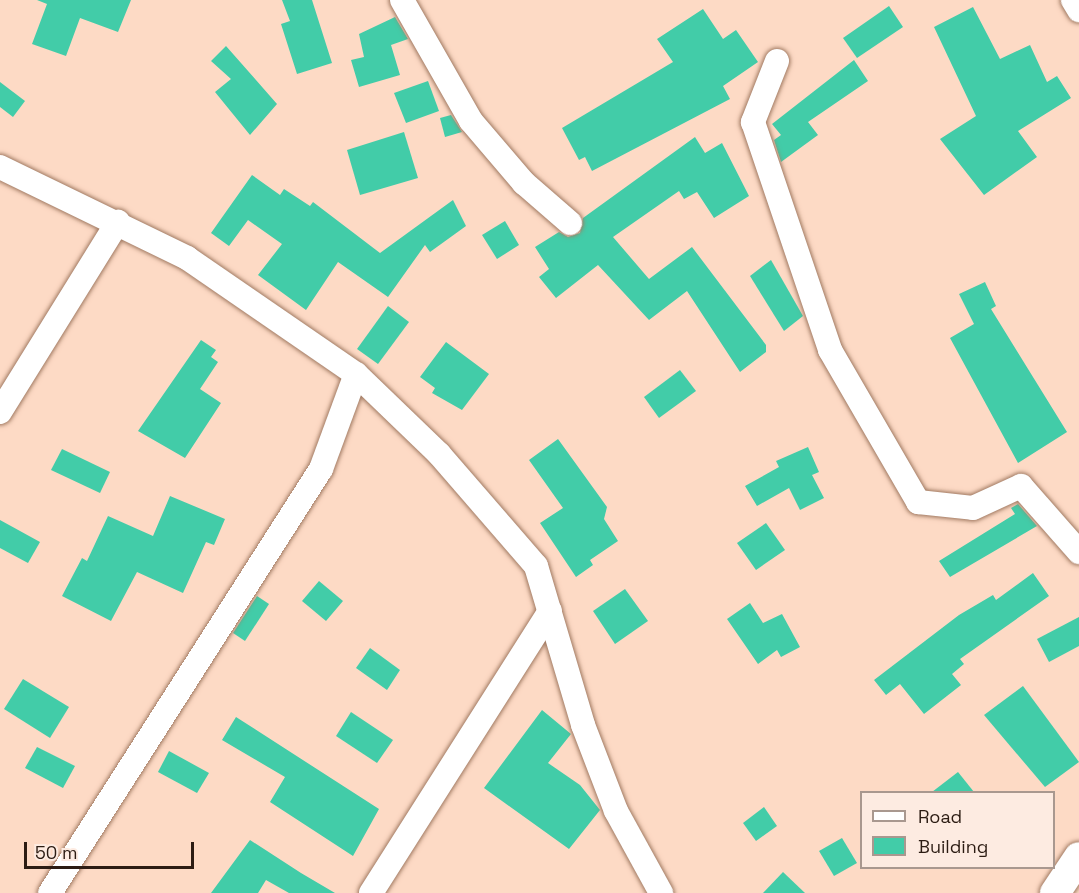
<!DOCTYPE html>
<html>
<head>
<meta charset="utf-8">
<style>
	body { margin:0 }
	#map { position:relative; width:1079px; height:893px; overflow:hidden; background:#fddac5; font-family:"Space Grotesk",sans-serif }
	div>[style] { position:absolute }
	.building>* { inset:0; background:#42cca8 }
	.roads { filter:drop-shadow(0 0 2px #a17a62) drop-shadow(0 0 2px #a17a62) }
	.minor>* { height:24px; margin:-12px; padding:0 12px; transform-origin:12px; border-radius:12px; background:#fff }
	.tertiary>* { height:30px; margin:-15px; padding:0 15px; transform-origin:15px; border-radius:15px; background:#fff }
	span { translate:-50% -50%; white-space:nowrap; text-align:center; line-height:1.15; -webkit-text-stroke:4.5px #fdebe1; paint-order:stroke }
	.legend { position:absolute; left:860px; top:791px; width:195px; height:78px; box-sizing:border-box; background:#fdebe1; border:2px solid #a9988f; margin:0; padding:8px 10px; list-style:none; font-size:18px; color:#2c1c13 }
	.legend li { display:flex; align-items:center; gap:12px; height:30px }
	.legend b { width:30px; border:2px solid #a9988f }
	.scale { position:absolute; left:24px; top:842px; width:170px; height:27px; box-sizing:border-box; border:3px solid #2c1c13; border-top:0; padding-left:8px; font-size:18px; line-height:21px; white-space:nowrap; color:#2c1c13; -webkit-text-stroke:4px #fdebe1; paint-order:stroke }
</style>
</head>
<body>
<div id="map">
	<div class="building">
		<i style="clip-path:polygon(37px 0,131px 0,118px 32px,80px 18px,66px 56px,32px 44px,47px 4px)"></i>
		<i style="clip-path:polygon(282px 0,312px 0,332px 63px,297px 74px,281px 24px,290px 21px)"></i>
		<i style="clip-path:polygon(889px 6px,903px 27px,857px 58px,843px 38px)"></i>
		<i style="clip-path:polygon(973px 7px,1000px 59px,1030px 45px,1047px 82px,1057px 76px,1071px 98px,1018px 131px,1037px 157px,984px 195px,940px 139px,976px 116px,934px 27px)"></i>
		<i style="clip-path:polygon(703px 9px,723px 39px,736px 30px,758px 62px,723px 86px,730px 99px,592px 171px,585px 157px,579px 160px,562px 128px,673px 62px,657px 39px)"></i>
		<i style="clip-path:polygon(395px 17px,408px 39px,391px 45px,400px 75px,359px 87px,351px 60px,364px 57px,359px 34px)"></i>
		<i style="clip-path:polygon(226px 46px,277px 104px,250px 135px,215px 92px,231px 79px,211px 61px)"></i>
		<i style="clip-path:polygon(854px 60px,868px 81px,808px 122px,818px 135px,781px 162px,774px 140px,781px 135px,772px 124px)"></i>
		<i style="clip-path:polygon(428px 81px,439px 111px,406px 123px,394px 93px)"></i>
		<i style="clip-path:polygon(0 82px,25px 101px,13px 117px,0 107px)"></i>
		<i style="clip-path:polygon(451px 115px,462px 132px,445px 137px,440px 118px)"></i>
		<i style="clip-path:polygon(404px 132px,418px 178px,360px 195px,347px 150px)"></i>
		<i style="clip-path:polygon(695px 137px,705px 153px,722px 143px,749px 196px,714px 218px,697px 192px,684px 199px,679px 191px,613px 237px,649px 279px,692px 247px,766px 345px,766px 352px,740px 372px,687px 291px,649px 320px,598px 265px,556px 298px,539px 277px,549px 269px,535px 247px,559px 232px,568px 237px,580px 233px,583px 218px)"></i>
		<i style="clip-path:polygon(252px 175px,280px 195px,284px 189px,310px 206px,313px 202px,380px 253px,453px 200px,466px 226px,430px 252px,425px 245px,388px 297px,338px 262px,306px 310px,258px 275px,282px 244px,248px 220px,229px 246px,211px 233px)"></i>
		<i style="clip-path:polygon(505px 221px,519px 245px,497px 259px,482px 235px)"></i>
		<i style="clip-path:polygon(771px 260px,803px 316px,784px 331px,750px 276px)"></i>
		<i style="clip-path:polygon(985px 282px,996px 306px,991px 309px,1067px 432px,1018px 463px,950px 338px,974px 324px,959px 294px)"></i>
		<i style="clip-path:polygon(388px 306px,409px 322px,378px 364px,357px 349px)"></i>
		<i style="clip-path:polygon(201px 340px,216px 350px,211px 357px,218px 362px,200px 389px,221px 403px,185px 458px,138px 431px)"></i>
		<i style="clip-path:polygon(446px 342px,489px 374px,462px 410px,432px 393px,435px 388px,420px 377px)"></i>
		<i style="clip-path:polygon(680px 370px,696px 391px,659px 418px,644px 397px)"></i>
		<i style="clip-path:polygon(558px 439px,607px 507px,604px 519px,618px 541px,590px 560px,593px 565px,576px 577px,540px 523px,563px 508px,529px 460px)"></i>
		<i style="clip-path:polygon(808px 447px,819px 472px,812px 475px,824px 498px,800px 510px,789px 488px,757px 506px,745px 486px,779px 467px,776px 461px)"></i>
		<i style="clip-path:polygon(62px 449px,110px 472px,100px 493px,51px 470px)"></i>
		<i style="clip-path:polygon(170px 496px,225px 519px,214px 545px,206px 542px,183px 593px,137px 572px,111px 621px,62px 596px,82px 558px,87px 561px,108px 516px,153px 536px)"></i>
		<i style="clip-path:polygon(1018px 504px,1037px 526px,950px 577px,939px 561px,1015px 514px,1011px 508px)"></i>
		<i style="clip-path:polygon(0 520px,40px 542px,28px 563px,0 548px)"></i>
		<i style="clip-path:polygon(766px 523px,785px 550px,756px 570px,737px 543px)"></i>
		<i style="clip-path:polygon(1033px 573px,1049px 596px,960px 659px,964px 664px,952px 674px,961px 685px,924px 714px,900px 684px,886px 695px,874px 680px,959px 615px,993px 595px,996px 600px)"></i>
		<i style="clip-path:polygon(319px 581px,343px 601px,326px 621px,302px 601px)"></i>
		<i style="clip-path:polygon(625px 589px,648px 621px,615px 644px,593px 611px)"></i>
		<i style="clip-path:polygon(257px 596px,269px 604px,245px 641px,233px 633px)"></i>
		<i style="clip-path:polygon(750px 603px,763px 623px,782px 614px,800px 647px,781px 657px,777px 650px,758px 664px,727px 619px)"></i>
		<i style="clip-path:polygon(1079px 617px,1079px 646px,1049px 662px,1037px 639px)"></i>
		<i style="clip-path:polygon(370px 648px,400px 670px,387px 690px,356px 668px)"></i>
		<i style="clip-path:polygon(23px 679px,69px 707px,50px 738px,4px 709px)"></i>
		<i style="clip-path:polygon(1023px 686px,1079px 762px,1045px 787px,984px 715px)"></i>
		<i style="clip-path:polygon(542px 710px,571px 734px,548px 763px,580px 785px,600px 810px,569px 849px,484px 788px)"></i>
		<i style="clip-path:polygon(351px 712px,393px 740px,377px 763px,336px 736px)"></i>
		<i style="clip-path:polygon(236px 717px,379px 809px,353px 856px,270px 802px,285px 777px,222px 740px)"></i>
		<i style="clip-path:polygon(37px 747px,75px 766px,63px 788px,25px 768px)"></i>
		<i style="clip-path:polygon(169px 751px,209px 773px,197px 793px,158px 772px)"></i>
		<i style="clip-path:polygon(958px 772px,974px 792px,932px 792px)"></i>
		<i style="clip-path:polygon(764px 807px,777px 826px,756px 841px,743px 823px)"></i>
		<i style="clip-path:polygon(842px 838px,857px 863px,834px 876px,819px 851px)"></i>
		<i style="clip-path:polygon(250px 840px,301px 873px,335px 893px,289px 893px,266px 880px,258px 893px,211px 893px)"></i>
		<i style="clip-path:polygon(783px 872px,805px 893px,763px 893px)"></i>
	</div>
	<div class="roads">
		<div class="minor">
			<i style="left:402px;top:0;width:139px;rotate:60.3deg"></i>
			<i style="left:471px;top:121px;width:82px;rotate:49.5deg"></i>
			<i style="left:524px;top:183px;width:61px;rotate:41deg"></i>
			<i style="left:1073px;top:0;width:12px;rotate:59deg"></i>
			<i style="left:777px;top:61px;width:66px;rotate:111.5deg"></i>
			<i style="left:753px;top:122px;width:241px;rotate:71.3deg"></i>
			<i style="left:830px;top:350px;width:176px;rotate:59.9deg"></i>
			<i style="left:918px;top:502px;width:55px;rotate:6.2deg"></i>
			<i style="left:973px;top:508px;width:53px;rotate:-24.6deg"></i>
			<i style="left:1021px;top:486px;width:88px;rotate:48.7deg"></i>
			<i style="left:0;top:167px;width:208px;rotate:25.9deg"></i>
			<i style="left:187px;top:258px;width:205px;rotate:34.5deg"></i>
			<i style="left:356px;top:374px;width:115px;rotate:43.9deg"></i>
			<i style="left:439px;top:454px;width:148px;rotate:49.1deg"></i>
			<i style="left:536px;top:566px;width:166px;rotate:73.5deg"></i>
			<i style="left:583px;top:725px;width:92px;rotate:69deg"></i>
			<i style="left:616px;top:811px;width:94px;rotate:61.2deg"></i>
			<i style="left:0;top:412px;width:224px;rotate:-58.2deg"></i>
			<i style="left:50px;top:893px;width:503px;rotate:-57.42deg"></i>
			<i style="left:321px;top:469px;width:101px;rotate:-69.8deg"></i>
			<i style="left:371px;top:893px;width:334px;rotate:-57.6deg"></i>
		</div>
		<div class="tertiary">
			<i style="left:1055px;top:893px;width:43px;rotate:-56.3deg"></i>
		</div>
	</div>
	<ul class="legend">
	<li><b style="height:8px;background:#fff"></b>Road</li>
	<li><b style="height:16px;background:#42cca8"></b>Building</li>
	</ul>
	<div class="scale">50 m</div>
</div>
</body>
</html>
